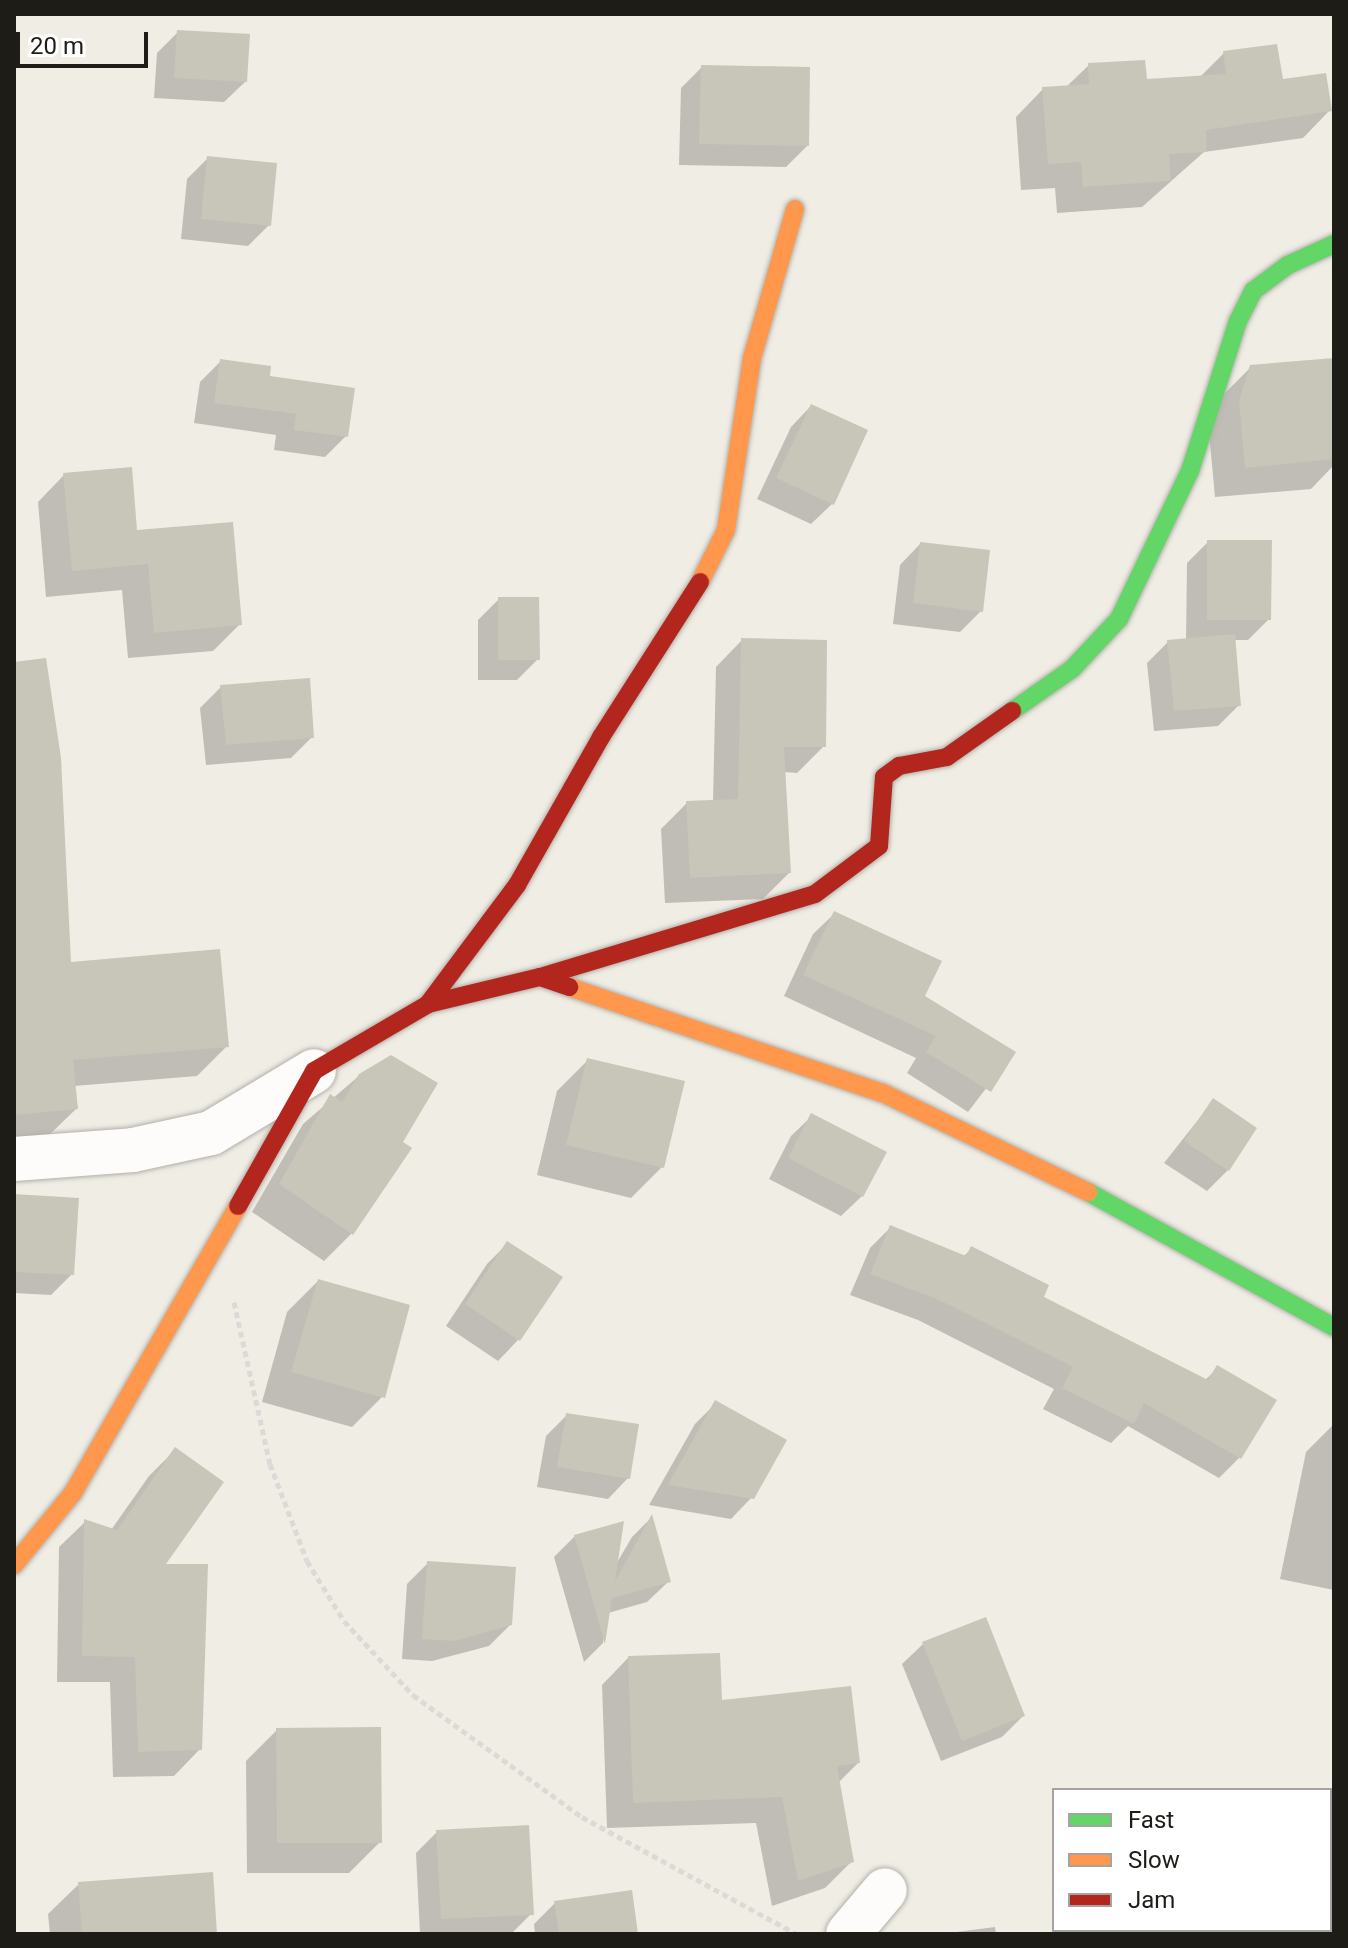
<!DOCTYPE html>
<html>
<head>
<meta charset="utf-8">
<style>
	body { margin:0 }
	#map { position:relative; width:1348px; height:1948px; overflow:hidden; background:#efede4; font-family:Roboto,sans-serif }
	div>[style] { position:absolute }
	.shadow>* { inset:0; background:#0003 }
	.building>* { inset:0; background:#c8c6b8 }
	.path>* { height:5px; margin-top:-2.5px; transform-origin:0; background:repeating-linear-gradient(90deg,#dbdad7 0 6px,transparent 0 10px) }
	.roads { filter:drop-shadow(0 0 2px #b2b0aa) drop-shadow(0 0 2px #b2b0aa) }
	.street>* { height:44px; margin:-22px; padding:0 22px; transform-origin:22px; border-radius:22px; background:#fdfcfb }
	.fast>* { height:18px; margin:-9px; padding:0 9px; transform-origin:9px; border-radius:9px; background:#63d668 }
	.slow>* { height:18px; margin:-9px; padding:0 9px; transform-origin:9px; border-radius:9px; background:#ff974d }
	.jam>* { height:18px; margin:-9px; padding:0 9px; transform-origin:9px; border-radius:9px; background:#b3261e }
	span { translate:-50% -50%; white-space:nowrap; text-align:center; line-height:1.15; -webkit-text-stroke:6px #fff; paint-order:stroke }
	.frame { position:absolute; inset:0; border:16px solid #1d1c16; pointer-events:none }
	.legend { position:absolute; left:1052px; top:1788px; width:280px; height:144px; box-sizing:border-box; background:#fff; border:2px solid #a5a4a2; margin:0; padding:10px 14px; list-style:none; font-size:24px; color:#1d1c16 }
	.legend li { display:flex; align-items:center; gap:16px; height:40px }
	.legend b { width:40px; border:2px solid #a5a4a2 }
	.scale { position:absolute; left:16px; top:32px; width:132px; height:36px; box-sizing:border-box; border:4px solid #1d1c16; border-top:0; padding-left:10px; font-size:24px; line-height:28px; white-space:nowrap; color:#1d1c16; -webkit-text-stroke:6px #fff; paint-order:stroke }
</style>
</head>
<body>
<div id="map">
	<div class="shadow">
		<i style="clip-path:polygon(178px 32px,245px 82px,224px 102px,154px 98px,157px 53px)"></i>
		<i style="clip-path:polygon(1224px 53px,1330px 110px,1303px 138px,1204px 152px,1142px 207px,1057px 213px,1055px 188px,1021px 190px,1016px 117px,1043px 89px,1065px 88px,1089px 65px,1145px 81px,1199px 78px)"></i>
		<i style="clip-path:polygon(702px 67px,807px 146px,786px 167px,679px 165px,681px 88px)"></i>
		<i style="clip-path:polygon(208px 158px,269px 225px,248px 246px,181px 239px,187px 179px)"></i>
		<i style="clip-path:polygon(221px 361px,267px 378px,346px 436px,325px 457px,274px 450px,276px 435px,194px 423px,200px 382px)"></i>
		<i style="clip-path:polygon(1251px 367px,1334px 381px,1334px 465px,1311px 489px,1215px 497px,1209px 433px,1220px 398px)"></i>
		<i style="clip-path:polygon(811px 406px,832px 504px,811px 524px,757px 499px,791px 427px)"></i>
		<i style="clip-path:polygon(64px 475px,135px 532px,240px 624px,213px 651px,128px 658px,122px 590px,46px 597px,38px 502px)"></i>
		<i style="clip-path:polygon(1208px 542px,1269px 619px,1248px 640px,1233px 640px,1239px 705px,1218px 726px,1154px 731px,1147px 663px,1168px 642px,1186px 641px,1187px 563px)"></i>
		<i style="clip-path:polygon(920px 544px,981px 611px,960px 632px,893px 624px,900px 565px)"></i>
		<i style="clip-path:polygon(499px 599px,538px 659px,517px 680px,478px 680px,478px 620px)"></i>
		<i style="clip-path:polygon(742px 640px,824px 746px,797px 773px,784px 772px,789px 873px,763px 899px,665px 903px,661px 829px,687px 803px,713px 802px,716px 667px)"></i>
		<i style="clip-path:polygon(14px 664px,69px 964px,227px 1046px,197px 1076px,74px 1086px,76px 1109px,46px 1138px,14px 1141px)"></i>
		<i style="clip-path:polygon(221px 687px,312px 737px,291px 758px,206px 765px,200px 708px)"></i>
		<i style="clip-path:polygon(834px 914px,922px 997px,1013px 1053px,968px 1112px,907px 1073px,916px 1058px,784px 996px,813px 934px)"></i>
		<i style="clip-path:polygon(588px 1060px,662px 1167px,631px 1198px,537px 1175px,557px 1091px)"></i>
		<i style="clip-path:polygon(360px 1075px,400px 1143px,352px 1233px,324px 1261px,252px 1212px,303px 1124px)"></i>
		<i style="clip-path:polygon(1213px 1101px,1228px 1170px,1207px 1191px,1164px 1163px)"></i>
		<i style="clip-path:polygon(812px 1116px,862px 1196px,841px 1216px,769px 1179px,791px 1136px)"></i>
		<i style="clip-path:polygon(14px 1196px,72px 1274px,51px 1295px,14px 1293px)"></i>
		<i style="clip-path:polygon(891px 1227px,963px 1257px,972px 1248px,1041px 1298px,1204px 1381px,1218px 1368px,1240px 1457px,1219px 1478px,1128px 1426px,1111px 1443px,1043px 1409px,1054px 1389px,918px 1320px,850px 1295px,870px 1248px)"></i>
		<i style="clip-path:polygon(508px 1243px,518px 1340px,498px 1361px,446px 1326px,487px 1264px)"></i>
		<i style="clip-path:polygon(318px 1281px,383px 1396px,352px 1427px,262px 1402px,287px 1312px)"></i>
		<i style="clip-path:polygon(716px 1403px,752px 1497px,731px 1519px,649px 1505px,695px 1424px)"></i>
		<i style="clip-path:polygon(567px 1415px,628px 1478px,608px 1499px,537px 1487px,546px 1436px)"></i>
		<i style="clip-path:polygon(1334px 1424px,1334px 1590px,1280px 1579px,1306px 1452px)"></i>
		<i style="clip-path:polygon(175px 1450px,162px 1566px,200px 1749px,174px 1776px,113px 1777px,110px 1682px,57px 1682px,59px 1547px,85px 1522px,111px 1530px,149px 1476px)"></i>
		<i style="clip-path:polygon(651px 1518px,668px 1582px,647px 1602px,608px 1613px,603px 1643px,584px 1662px,554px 1557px,575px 1536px,615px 1566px,632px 1537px)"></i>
		<i style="clip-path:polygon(428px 1563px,510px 1625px,489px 1646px,432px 1661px,402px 1659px,407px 1584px)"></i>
		<i style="clip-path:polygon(923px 1644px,1023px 1716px,1002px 1737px,941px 1761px,902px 1664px)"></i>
		<i style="clip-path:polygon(628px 1658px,858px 1763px,838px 1783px,851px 1862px,825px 1888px,772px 1906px,756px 1823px,607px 1828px,602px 1685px)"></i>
		<i style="clip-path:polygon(277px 1730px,380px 1842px,349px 1873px,247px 1873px,246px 1761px)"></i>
		<i style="clip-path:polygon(437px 1832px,531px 1914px,511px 1934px,420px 1934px,416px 1853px)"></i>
		<i style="clip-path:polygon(79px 1884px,215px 1934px,50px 1934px,48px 1914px)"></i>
		<i style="clip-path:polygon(555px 1903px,636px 1934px,535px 1934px,534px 1924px)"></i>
		<i style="clip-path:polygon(995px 1927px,996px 1934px,941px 1934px)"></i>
	</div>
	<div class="building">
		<i style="clip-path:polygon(177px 30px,250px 34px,247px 82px,174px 78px)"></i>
		<i style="clip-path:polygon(1277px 44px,1283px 79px,1326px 73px,1332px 111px,1206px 130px,1207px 152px,1169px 154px,1171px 181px,1083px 187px,1081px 162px,1048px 164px,1042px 87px,1089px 84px,1088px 63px,1145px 60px,1147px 79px,1226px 74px,1223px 51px)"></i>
		<i style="clip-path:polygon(701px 65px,810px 67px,809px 146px,699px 144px)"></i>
		<i style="clip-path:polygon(207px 156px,277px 163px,271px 226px,201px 219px)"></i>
		<i style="clip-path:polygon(1334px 358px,1334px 459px,1245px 468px,1239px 401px,1250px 365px)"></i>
		<i style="clip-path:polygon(220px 359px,271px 366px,270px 376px,355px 388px,348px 437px,294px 430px,296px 414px,214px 403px)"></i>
		<i style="clip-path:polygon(811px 404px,868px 430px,834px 505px,776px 478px)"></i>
		<i style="clip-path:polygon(132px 467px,137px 530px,233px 522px,242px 625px,154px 633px,148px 564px,72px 571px,63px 473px)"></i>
		<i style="clip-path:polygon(1207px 540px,1272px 540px,1271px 620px,1207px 620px)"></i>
		<i style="clip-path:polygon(920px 542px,990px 550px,983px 612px,913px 603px)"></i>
		<i style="clip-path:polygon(498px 597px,539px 597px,540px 660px,498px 660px)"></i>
		<i style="clip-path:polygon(1235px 634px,1241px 706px,1174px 711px,1167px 640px)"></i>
		<i style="clip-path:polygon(741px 638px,827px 640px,826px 747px,784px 747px,791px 873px,690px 878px,686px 801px,738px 799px)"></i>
		<i style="clip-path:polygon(46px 658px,61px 758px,71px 962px,220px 949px,229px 1047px,73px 1060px,78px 1109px,14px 1115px,14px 662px)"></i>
		<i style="clip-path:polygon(310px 678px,314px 738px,226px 745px,220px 685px)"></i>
		<i style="clip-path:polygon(834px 911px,942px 961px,925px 996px,1016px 1052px,991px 1092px,926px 1052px,936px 1036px,803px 975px)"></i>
		<i style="clip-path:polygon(391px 1055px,438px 1083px,403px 1142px,412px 1148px,353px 1235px,279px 1184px,330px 1094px,342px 1102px,359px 1074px)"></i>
		<i style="clip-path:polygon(587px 1058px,685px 1081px,664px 1168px,566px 1145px)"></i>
		<i style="clip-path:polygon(1213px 1098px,1257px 1128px,1229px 1171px,1184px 1141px)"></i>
		<i style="clip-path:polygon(811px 1113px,887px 1152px,863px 1197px,788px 1158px)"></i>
		<i style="clip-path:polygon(14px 1194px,79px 1198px,74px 1275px,14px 1272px)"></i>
		<i style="clip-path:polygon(890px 1225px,966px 1256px,971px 1246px,1049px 1285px,1044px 1297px,1208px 1380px,1217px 1365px,1277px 1400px,1241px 1459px,1144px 1403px,1134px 1424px,1062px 1388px,1073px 1367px,939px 1300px,870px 1274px)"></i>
		<i style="clip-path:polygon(507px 1241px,563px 1277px,520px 1341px,465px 1304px)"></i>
		<i style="clip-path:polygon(318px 1279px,410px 1305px,385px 1398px,291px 1372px)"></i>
		<i style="clip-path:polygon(715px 1400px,787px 1440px,754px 1499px,668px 1485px)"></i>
		<i style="clip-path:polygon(566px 1413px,639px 1424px,630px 1479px,557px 1467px)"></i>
		<i style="clip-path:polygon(175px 1447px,224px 1482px,166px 1564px,208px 1564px,202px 1750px,138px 1752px,135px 1657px,82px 1656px,84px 1519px,117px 1530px)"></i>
		<i style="clip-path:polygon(652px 1514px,671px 1582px,612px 1598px,605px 1644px,574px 1535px,624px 1521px,615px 1581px)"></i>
		<i style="clip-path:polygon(427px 1561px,516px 1567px,512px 1625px,454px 1641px,422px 1639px)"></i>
		<i style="clip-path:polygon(986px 1617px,1025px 1716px,962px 1741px,922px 1642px)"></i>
		<i style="clip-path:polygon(720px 1653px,722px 1700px,851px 1686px,860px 1763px,837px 1766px,854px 1862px,798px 1881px,782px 1797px,633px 1803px,628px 1656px)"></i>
		<i style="clip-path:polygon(381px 1727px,382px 1843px,277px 1843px,276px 1728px)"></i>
		<i style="clip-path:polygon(529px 1825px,534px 1915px,441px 1919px,436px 1830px)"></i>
		<i style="clip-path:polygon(213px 1872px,217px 1934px,82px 1934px,78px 1882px)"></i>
		<i style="clip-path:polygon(632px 1890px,638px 1934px,559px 1934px,554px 1901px)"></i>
	</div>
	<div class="path">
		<i style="left:234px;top:1302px;width:166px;rotate:77.5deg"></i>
		<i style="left:270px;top:1464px;width:104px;rotate:69.1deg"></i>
		<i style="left:307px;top:1561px;width:70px;rotate:58.3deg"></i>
		<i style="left:344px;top:1621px;width:101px;rotate:47deg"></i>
		<i style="left:413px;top:1695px;width:208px;rotate:35.8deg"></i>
		<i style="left:582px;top:1817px;width:245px;rotate:28.6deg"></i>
	</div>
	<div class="roads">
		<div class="street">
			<i style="left:14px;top:1159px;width:119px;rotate:-4.3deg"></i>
			<i style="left:133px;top:1150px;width:80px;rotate:-12.3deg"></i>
			<i style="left:211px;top:1133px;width:120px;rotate:-31deg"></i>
			<i style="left:848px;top:1934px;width:57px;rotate:-49.9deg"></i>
		</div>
		<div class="fast">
			<i style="left:1012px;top:711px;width:73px;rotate:-35deg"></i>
			<i style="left:1072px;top:669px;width:69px;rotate:-46.8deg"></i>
			<i style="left:1119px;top:619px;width:164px;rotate:-64.4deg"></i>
			<i style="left:1190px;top:471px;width:157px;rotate:-72.3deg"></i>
			<i style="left:1238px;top:321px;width:34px;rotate:-63deg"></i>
			<i style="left:1253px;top:291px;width:44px;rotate:-36.6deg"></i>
			<i style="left:1288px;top:265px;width:51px;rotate:-24.5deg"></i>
			<i style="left:1088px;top:1192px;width:281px;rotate:28.8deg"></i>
		</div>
		<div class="slow">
			<i style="left:700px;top:582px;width:58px;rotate:-63.4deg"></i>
			<i style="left:726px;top:530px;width:174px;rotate:-81.4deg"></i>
			<i style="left:752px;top:358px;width:155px;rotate:-73.9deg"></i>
			<i style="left:569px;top:987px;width:331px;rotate:18.7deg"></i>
			<i style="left:883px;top:1093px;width:228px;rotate:25.8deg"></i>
			<i style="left:14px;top:1565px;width:93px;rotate:-50.7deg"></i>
			<i style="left:73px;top:1493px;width:331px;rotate:-60.1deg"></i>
		</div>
		<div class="jam">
			<i style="left:540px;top:977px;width:287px;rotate:-16.8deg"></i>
			<i style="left:815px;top:894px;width:80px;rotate:-36.9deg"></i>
			<i style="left:879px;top:846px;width:69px;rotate:-85.9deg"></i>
			<i style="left:884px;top:777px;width:19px;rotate:-36deg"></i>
			<i style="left:899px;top:766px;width:49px;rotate:-10.6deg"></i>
			<i style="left:947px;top:757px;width:80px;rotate:-35.3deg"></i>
			<i style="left:428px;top:1004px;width:149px;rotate:-53.2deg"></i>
			<i style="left:517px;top:885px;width:170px;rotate:-60.4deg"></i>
			<i style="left:601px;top:737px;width:184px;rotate:-57.4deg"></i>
			<i style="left:238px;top:1206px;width:155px;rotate:-60.6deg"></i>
			<i style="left:314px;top:1071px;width:132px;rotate:-30.4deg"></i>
			<i style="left:428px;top:1004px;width:115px;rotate:-13.6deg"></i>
			<i style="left:540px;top:977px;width:31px;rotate:19deg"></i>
		</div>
	</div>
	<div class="frame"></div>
	<ul class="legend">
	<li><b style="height:10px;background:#63d668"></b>Fast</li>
	<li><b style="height:10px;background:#ff974d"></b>Slow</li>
	<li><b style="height:10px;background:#b3261e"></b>Jam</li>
	</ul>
	<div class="scale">20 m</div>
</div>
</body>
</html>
